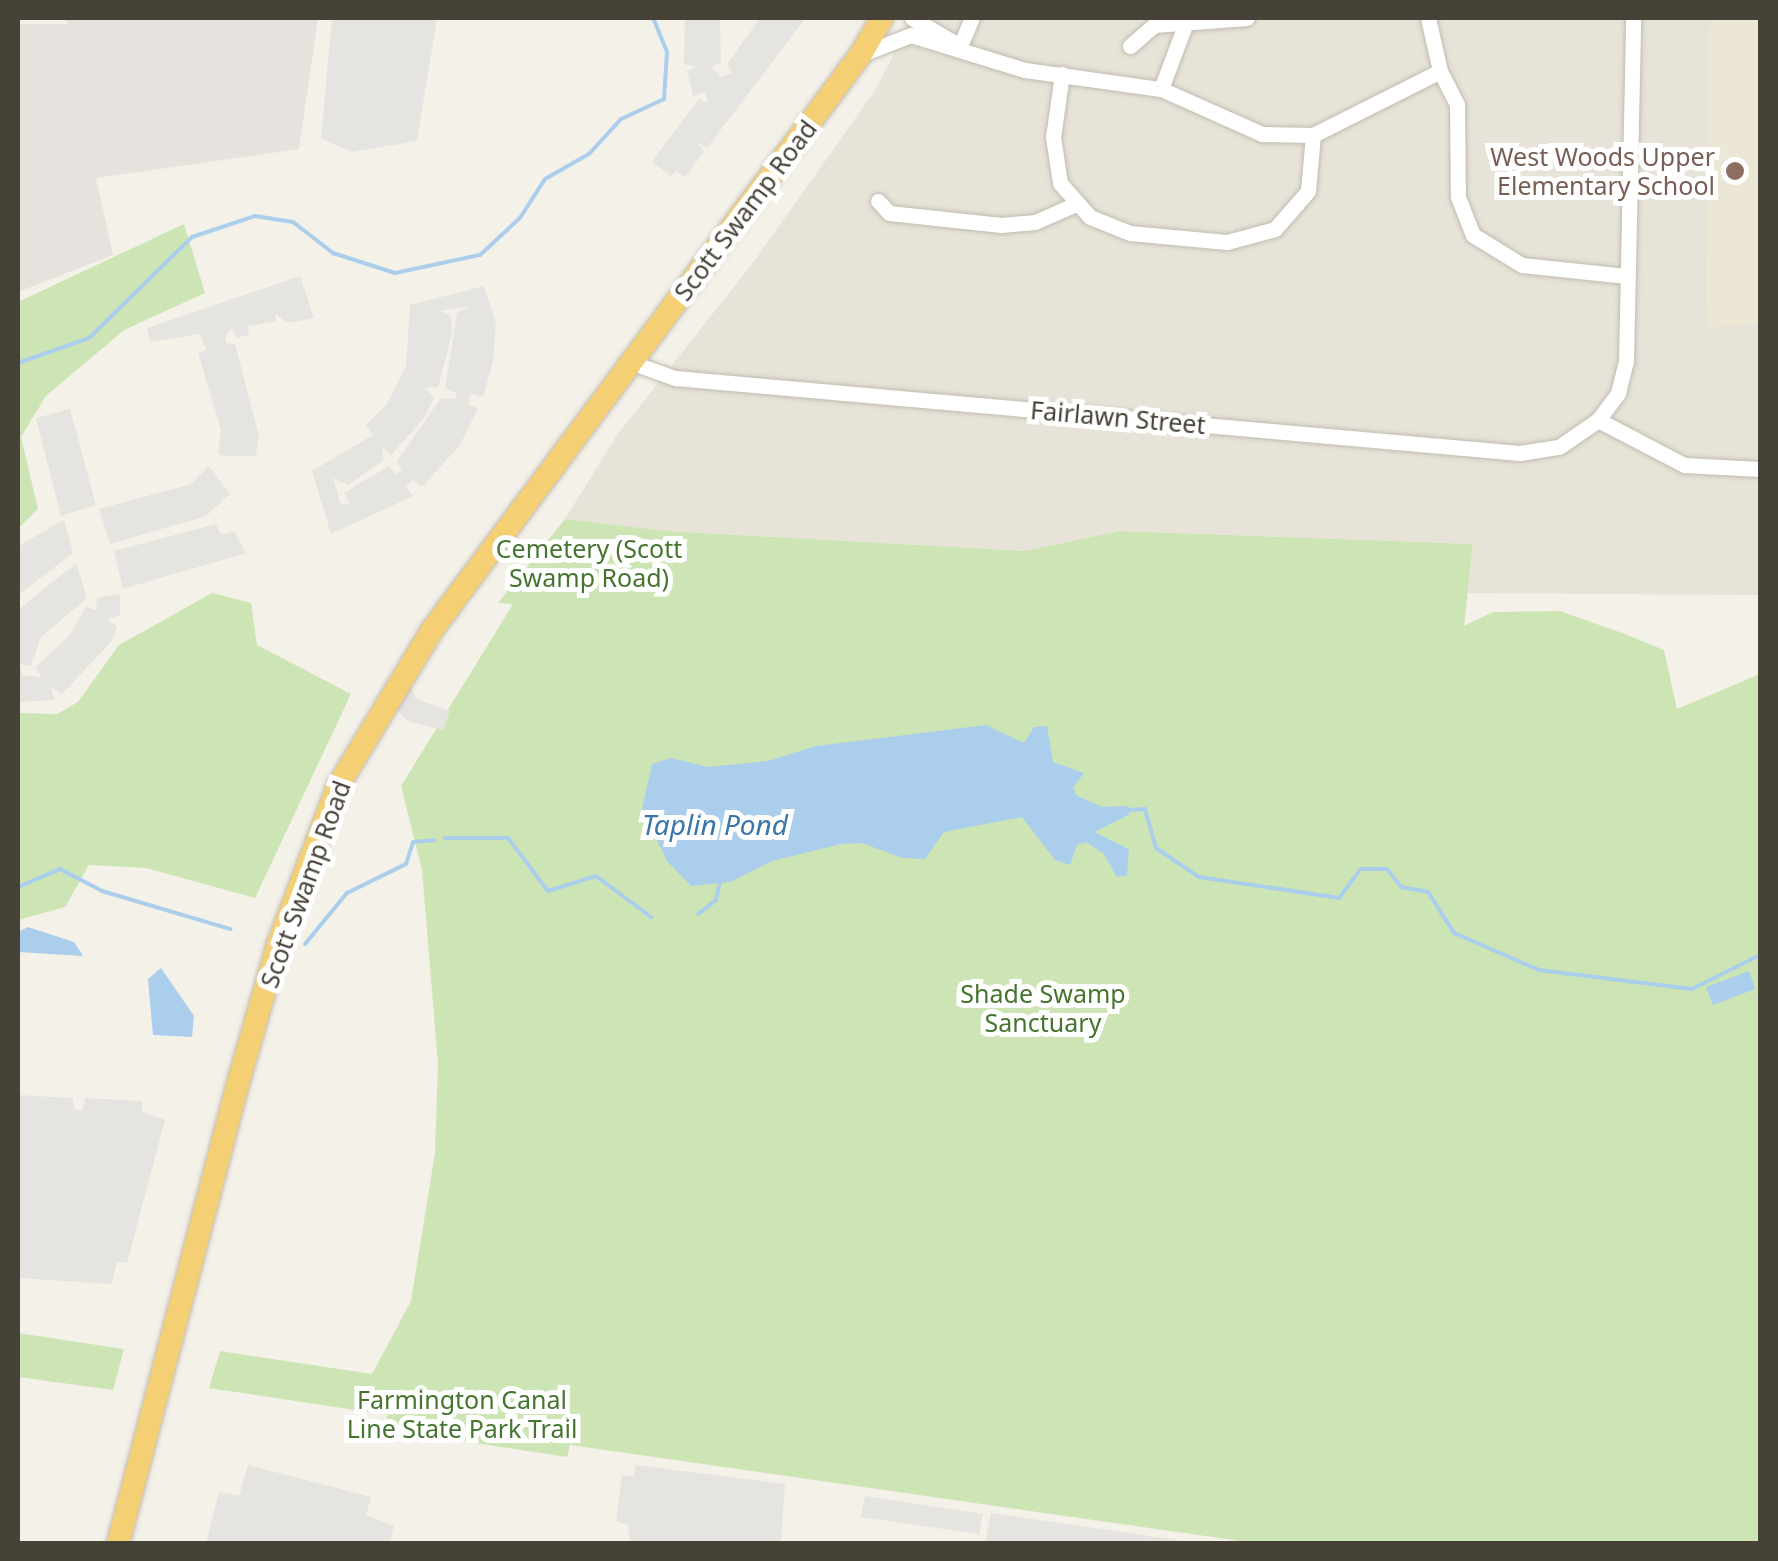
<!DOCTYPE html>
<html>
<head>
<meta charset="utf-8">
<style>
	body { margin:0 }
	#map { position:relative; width:1778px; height:1561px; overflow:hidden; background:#f4f1e9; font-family:"Noto Sans",sans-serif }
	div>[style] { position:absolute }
	.residential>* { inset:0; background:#e7e3d8 }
	.industrial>* { inset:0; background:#e6e3de }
	.education>* { inset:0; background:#ece6d4 }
	.green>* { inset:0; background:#cde5b5 }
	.parking>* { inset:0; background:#e5e4e1 }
	.water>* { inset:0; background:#aaceec }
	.stream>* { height:4px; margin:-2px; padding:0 2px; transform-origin:2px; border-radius:2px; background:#aaceec }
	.roads { filter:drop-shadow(0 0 2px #c1bcaf) drop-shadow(0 0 2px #c1bcaf) }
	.minor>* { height:15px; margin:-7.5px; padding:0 7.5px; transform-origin:7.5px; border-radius:7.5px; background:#fff }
	.highway>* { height:22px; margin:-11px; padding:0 11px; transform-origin:11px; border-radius:11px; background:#f4cf74 }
	.dots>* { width:28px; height:28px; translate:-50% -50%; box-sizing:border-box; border:5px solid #fff; border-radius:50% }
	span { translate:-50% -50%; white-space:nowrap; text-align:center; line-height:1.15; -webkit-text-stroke:10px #fff; paint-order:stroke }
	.education-label { font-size:25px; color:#785e54 }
	.right { translate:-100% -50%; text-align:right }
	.street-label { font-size:25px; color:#474238 }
	.park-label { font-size:25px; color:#46752f }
	.water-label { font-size:28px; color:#3876ac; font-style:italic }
	.frame { position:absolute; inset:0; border:20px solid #474238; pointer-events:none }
</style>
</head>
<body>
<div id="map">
	<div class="residential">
		<i style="clip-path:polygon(913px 18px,1710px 18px,1707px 326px,1760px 324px,1760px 595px,1468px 593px,1473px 544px,1119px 531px,1025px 551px,667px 531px,565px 519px,617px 435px,755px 260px,874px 92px)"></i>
	</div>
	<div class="industrial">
		<i style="clip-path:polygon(62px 18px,318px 18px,299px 149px,96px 178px,113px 255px,18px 292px,18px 24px,69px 24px)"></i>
	</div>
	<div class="education">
		<i style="clip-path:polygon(1710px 18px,1760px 18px,1760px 324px,1707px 327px)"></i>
	</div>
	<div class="green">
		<i style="clip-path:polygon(184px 224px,205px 293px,124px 330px,46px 396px,21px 437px,38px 509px,18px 529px,18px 302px)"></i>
		<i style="clip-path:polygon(565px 519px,667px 531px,1025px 551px,1119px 531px,1473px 544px,1464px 626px,1493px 612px,1560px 611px,1625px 634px,1664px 650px,1677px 709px,1760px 674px,1760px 1543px,1254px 1543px,570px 1445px,567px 1457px,383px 1429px,388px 1415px,209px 1388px,220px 1351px,372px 1374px,411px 1301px,435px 1153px,438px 1064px,422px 870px,401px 786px,513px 604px,498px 603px)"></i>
		<i style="clip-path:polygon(212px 593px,251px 603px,257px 645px,351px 694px,255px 898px,146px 868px,89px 865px,65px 907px,18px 920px,18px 713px,57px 714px,78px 702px,119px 645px)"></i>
		<i style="clip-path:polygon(18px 1333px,124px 1349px,113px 1390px,18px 1377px)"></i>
	</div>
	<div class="parking">
		<i style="clip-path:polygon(332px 18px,437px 18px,417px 141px,352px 152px,321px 138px)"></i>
		<i style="clip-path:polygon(685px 18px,720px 18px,721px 63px,711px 67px,721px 77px,732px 73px,727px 64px,760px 18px,804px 20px,707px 148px,697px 142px,704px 152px,685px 177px,676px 171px,671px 177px,652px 161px,699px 99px,708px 103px,705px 92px,693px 96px,687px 71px,696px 67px,684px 64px)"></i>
		<i style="clip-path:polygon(300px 276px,314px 318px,287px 323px,275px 313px,276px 321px,248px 326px,249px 335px,236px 338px,232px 328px,226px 335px,226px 343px,235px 344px,259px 436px,256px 456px,224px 456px,218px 454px,221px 430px,198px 353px,206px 350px,200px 334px,150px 342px,147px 328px)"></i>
		<i style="clip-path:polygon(evenodd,484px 286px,496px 324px,493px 361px,483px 397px,471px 394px,468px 404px,478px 408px,460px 445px,422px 487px,413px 480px,406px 487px,413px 496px,331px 534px,312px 471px,373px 435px,366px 425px,387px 404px,406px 366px,410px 305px,484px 286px,469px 306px,457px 313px,445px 388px,457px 393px,455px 399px,441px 398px,397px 461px,402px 470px,396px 474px,389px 466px,344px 493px,350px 503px,341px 505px,333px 478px,348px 485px,384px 460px,382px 446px,391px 455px,425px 417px,434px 397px,425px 388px,438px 387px,452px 334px,451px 316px,440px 311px,469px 306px)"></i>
		<i style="clip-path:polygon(70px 409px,96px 505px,61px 516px,36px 418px)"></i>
		<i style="clip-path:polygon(209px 466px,230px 494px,206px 516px,110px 544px,99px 509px,191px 484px)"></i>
		<i style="clip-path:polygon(64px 520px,73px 553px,18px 595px,18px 546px)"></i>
		<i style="clip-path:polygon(216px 524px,221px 535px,234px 531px,246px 553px,123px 589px,114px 551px)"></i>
		<i style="clip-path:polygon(76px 563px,87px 598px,41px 637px,31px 666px,20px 664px,22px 675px,41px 677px,36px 667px,70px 635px,86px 607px,96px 610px,97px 598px,120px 594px,120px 615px,107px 620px,117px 626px,111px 642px,62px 694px,51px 687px,55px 700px,18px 702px,18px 610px)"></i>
		<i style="clip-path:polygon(410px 686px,417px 699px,450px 711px,443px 730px,407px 721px,397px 709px)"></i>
		<i style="clip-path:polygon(18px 1095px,73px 1098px,74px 1109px,83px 1110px,85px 1098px,142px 1101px,142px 1112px,165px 1120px,127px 1263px,117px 1261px,112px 1284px,18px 1278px)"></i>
		<i style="clip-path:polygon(248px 1465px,371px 1497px,366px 1515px,394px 1526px,390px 1543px,206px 1543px,219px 1492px,239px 1496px)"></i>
		<i style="clip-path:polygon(636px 1465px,785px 1484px,781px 1543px,630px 1542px,628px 1525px,616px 1521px,622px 1476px,634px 1476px)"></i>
		<i style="clip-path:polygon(865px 1496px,983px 1514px,979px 1534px,861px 1517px)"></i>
		<i style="clip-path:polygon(991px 1513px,1198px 1543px,985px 1543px)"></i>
	</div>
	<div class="water">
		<i style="clip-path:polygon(986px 725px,1024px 743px,1034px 727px,1047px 726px,1053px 762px,1084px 773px,1073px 788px,1076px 795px,1102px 807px,1128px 806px,1129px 815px,1095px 832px,1129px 849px,1127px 876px,1117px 877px,1104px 854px,1086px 842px,1077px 845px,1070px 865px,1055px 860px,1022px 817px,944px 832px,925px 859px,902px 858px,862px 843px,841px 844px,772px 861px,730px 882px,691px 886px,667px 861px,642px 809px,652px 764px,671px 758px,708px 767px,768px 761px,816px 746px)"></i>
		<i style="clip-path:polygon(28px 927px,74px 942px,83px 956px,18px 952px,18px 932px)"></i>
		<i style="clip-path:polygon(161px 968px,194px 1016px,192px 1037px,153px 1035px,148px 979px)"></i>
		<i style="clip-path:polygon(1749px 971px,1755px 989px,1713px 1005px,1706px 987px)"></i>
	</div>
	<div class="stream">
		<i style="left:18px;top:363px;width:75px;rotate:-19.4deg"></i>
		<i style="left:89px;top:338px;width:144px;rotate:-44.4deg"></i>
		<i style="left:192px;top:237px;width:66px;rotate:-18.4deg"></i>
		<i style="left:255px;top:216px;width:38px;rotate:9deg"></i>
		<i style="left:293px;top:222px;width:51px;rotate:37.8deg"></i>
		<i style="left:333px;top:253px;width:65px;rotate:17.9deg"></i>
		<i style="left:395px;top:273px;width:87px;rotate:-12deg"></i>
		<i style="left:480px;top:255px;width:54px;rotate:-42.8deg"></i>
		<i style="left:520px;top:218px;width:46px;rotate:-57.3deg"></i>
		<i style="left:545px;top:179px;width:51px;rotate:-29.6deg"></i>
		<i style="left:589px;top:154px;width:47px;rotate:-47.6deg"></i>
		<i style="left:621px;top:119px;width:47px;rotate:-24.9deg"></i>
		<i style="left:664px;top:99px;width:47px;rotate:-86.3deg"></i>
		<i style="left:667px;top:52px;width:37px;rotate:-112deg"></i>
		<i style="left:1128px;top:810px;width:17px;rotate:-3deg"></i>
		<i style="left:1145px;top:809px;width:41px;rotate:74.2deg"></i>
		<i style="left:1156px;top:848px;width:52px;rotate:34deg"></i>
		<i style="left:1199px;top:877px;width:142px;rotate:8.5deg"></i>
		<i style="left:1339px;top:898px;width:36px;rotate:-53deg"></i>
		<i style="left:1361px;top:869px;width:26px"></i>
		<i style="left:1387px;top:869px;width:23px;rotate:52deg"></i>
		<i style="left:1401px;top:887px;width:27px;rotate:10deg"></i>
		<i style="left:1428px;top:892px;width:49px;rotate:57.6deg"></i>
		<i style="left:1454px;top:933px;width:93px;rotate:23.5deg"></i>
		<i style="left:1539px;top:970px;width:154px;rotate:7.1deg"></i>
		<i style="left:1692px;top:989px;width:76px;rotate:-26.6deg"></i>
		<i style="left:445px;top:838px;width:63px"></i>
		<i style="left:508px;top:838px;width:66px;rotate:53deg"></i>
		<i style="left:548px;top:891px;width:50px;rotate:-17.4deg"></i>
		<i style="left:596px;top:876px;width:69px;rotate:36.7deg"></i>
		<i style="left:18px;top:887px;width:46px;rotate:-23.2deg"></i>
		<i style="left:60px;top:869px;width:47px;rotate:27.6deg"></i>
		<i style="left:102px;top:891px;width:134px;rotate:16.5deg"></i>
		<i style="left:698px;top:914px;width:23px;rotate:-38deg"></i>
		<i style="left:716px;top:900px;width:19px;rotate:-78deg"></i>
		<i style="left:305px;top:944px;width:66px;rotate:-50.5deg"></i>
		<i style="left:347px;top:893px;width:66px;rotate:-26.2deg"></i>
		<i style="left:406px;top:864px;width:23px;rotate:-72deg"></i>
		<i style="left:413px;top:842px;width:21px;rotate:-5deg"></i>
	</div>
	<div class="roads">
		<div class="minor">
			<i style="left:912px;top:18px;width:56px;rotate:30.3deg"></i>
			<i style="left:1428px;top:18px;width:54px;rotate:77.2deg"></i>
			<i style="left:1440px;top:71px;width:38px;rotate:63deg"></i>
			<i style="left:1457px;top:105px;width:92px;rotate:89.4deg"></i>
			<i style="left:1458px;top:197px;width:41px;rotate:68.5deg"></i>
			<i style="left:1473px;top:235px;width:57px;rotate:31.5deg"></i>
			<i style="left:1522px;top:265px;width:105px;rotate:6deg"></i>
			<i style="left:960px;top:46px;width:30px;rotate:-67deg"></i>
			<i style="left:1130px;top:46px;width:32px;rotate:-41deg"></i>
			<i style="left:1154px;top:25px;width:93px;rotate:-4.3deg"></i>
			<i style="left:862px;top:54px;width:53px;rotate:-21.2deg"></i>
			<i style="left:911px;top:35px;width:119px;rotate:17.1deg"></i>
			<i style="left:1025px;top:70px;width:137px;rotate:8deg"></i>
			<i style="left:1161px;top:89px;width:111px;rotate:24deg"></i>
			<i style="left:1262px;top:134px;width:51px;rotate:1.1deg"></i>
			<i style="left:1313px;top:135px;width:142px;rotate:-26.7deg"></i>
			<i style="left:1062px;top:74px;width:64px;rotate:98.1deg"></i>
			<i style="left:1053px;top:137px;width:47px;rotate:81.3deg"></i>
			<i style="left:1060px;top:183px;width:45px;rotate:48.6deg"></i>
			<i style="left:1090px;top:217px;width:43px;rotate:21.8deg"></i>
			<i style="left:1130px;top:233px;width:97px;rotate:5.3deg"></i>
			<i style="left:1227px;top:242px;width:50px;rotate:-15.2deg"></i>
			<i style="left:1275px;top:229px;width:50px;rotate:-49deg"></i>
			<i style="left:1308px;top:191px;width:56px;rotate:-84.9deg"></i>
			<i style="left:1161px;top:89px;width:72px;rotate:-69.5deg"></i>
			<i style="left:878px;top:201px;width:16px;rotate:47deg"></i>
			<i style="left:889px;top:213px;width:113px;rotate:6.1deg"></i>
			<i style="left:1001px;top:225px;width:34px;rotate:-5deg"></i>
			<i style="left:1035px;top:222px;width:45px;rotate:-23.7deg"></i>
			<i style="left:633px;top:363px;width:45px;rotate:19.7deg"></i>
			<i style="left:675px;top:378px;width:848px;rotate:5.07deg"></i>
			<i style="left:1520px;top:453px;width:39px;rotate:-9deg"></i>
			<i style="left:1559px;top:447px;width:47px;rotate:-34.7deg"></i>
			<i style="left:1598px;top:420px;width:34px;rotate:-53deg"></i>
			<i style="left:1618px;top:393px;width:32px;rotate:-76deg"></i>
			<i style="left:1626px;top:362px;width:344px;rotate:-88.8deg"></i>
			<i style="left:1598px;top:420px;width:97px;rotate:27.6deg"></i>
			<i style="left:1684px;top:465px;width:76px;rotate:3deg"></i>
		</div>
		<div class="highway">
			<i style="left:118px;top:1544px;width:472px;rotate:-75.4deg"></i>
			<i style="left:237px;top:1087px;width:149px;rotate:-74deg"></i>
			<i style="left:278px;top:944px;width:169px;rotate:-69.2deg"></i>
			<i style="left:338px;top:786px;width:182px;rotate:-58.9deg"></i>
			<i style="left:432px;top:630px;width:718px;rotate:-53.32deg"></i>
			<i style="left:861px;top:54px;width:42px;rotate:-59.7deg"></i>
		</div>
	</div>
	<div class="dots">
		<i style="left:1735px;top:171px;background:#8d6e63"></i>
	</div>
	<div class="education-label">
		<span class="right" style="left:1715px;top:171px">West Woods Upper<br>Elementary School</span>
	</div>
	<div class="street-label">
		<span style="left:745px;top:210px;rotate:-53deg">Scott Swamp Road</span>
		<span style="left:1118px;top:417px;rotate:5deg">Fairlawn Street</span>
		<span style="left:305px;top:884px;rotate:-70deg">Scott Swamp Road</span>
	</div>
	<div class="park-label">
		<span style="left:589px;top:563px">Cemetery (Scott<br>Swamp Road)</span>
		<span style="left:1043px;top:1008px">Shade Swamp<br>Sanctuary</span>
		<span style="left:462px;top:1414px">Farmington Canal<br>Line State Park Trail</span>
	</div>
	<div class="water-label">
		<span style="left:715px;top:824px">Taplin Pond</span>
	</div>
	<div class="frame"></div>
</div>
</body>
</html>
